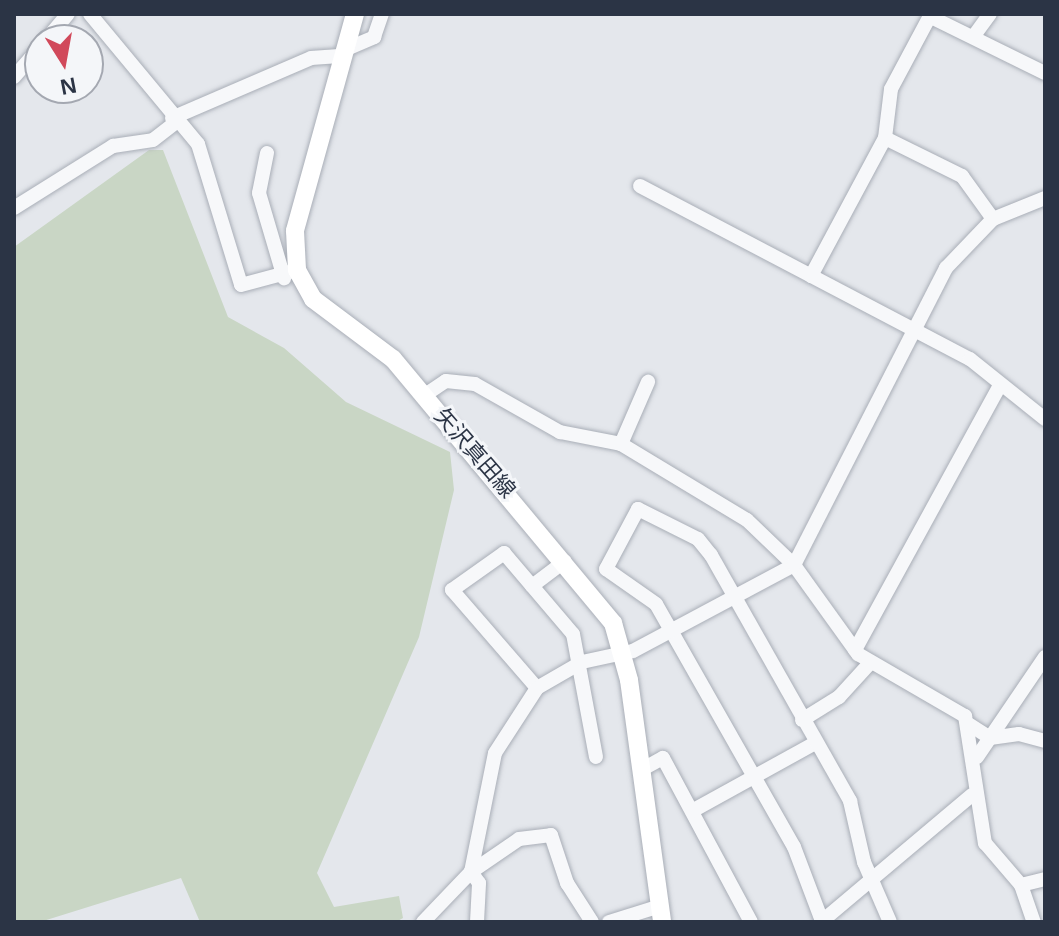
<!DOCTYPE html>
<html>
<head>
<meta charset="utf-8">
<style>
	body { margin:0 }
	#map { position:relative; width:1059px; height:936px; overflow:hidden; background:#e4e7ec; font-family:Helvetica,"Noto Sans JP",sans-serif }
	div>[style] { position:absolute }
	.green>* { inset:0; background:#c9d6c5 }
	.roads { filter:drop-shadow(0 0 2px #a9aeb7) drop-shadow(0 0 2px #a9aeb7) }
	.minor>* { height:14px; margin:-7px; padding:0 7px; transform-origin:7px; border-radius:7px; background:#f7f8fa }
	.major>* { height:18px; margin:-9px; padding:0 9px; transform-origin:9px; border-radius:9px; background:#fff }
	span { translate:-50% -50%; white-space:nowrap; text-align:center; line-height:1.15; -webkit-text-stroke:6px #f4f6f9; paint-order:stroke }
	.street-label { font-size:22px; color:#2b3445 }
	.frame { position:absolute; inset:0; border:16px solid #2b3445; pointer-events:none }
	.north { position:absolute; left:24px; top:24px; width:80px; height:80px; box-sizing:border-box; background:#f4f6f9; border:2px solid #a4a8b1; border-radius:50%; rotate:169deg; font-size:22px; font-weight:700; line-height:32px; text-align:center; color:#2b3445 }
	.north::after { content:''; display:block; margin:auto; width:28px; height:36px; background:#d1495b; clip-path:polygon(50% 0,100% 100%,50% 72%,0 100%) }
</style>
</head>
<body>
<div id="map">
	<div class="green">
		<i style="clip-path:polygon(149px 150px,163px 150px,228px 317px,284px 348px,346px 402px,450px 452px,454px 490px,419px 637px,317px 873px,334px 907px,399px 896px,403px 918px,396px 922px,200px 922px,181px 878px,40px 922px,14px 922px,14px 247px)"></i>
	</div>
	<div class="roads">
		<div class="minor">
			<i style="left:90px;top:14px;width:169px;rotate:50.3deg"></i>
			<i style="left:198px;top:144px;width:147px;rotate:73deg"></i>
			<i style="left:241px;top:285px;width:58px;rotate:-15deg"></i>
			<i style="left:929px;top:16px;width:129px;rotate:26.2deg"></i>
			<i style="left:976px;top:33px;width:24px;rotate:-54deg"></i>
			<i style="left:46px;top:40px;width:34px;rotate:-50deg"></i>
			<i style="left:344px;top:50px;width:33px;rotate:-23deg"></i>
			<i style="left:374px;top:37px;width:24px;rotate:-71deg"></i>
			<i style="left:14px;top:77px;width:40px;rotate:-49deg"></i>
			<i style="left:172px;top:118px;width:151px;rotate:-23.3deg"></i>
			<i style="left:311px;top:58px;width:32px;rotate:-4deg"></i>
			<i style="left:885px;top:138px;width:86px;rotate:26.3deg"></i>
			<i style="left:962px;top:176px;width:53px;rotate:54.2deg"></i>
			<i style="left:267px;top:153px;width:41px;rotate:101.3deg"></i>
			<i style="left:259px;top:193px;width:89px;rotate:73.6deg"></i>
			<i style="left:640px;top:186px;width:373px;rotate:27.7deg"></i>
			<i style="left:970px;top:359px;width:96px;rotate:38.7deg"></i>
			<i style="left:14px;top:208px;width:117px;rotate:-32.1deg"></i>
			<i style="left:113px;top:146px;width:40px;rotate:-8.5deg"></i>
			<i style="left:153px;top:140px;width:29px;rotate:-38deg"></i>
			<i style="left:811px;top:276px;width:157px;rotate:-61.8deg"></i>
			<i style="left:885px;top:138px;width:49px;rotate:-83deg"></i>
			<i style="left:891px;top:89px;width:85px;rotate:-61.9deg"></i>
			<i style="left:425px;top:395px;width:25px;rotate:-34deg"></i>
			<i style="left:446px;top:381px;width:29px;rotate:6deg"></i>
			<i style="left:475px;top:384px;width:98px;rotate:29.5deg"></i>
			<i style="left:560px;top:432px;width:62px;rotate:11.1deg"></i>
			<i style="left:621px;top:444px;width:147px;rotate:31.1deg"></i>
			<i style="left:747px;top:520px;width:65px;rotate:43.8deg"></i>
			<i style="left:794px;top:565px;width:110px;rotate:54.3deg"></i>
			<i style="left:858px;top:654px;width:124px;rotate:30.1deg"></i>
			<i style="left:965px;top:716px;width:129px;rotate:81.1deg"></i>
			<i style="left:985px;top:843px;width:55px;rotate:49.4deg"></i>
			<i style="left:1021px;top:885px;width:39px;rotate:71deg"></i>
			<i style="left:621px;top:444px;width:68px;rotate:-66.5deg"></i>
			<i style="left:532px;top:586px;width:41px;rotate:-37.1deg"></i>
			<i style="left:855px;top:650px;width:302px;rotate:-61.3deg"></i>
			<i style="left:537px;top:688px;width:130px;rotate:-130.9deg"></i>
			<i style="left:452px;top:590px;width:64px;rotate:-35.4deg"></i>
			<i style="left:504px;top:553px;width:106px;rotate:49.6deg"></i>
			<i style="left:573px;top:634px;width:125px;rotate:79.4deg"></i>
			<i style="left:802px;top:720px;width:44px;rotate:-31.9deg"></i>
			<i style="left:839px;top:697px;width:46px;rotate:-47.6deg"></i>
			<i style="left:967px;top:723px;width:27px;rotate:33deg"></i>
			<i style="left:990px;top:738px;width:29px;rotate:-8deg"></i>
			<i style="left:1019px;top:734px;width:27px;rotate:15deg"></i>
			<i style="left:977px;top:757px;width:121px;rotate:-55.8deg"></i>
			<i style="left:641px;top:770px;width:25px;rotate:-29deg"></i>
			<i style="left:663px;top:758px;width:186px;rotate:61.8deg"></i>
			<i style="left:692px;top:811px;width:141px;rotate:-28.9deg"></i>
			<i style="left:1021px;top:885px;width:25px;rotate:-14deg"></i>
			<i style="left:822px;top:921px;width:79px;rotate:-110.7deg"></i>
			<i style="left:794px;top:847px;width:279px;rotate:-119.6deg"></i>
			<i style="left:656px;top:604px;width:61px;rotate:-145deg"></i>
			<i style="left:606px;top:569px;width:68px;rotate:-61.9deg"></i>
			<i style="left:638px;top:509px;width:67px;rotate:26.6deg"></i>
			<i style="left:698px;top:539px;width:21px;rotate:51deg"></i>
			<i style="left:711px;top:555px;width:283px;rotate:60.5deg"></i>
			<i style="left:850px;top:801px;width:63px;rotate:77.1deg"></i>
			<i style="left:864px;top:862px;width:65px;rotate:66.6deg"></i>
			<i style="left:423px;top:922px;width:69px;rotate:-46.2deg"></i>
			<i style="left:471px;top:872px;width:121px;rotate:-78.6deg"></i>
			<i style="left:495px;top:753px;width:77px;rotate:-57.1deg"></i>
			<i style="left:537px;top:688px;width:52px;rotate:-30deg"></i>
			<i style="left:582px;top:662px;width:52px;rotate:-12.2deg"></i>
			<i style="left:633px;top:651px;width:183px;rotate:-28.1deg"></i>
			<i style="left:794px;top:565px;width:334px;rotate:-62.9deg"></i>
			<i style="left:946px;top:268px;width:68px;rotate:-46.2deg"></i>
			<i style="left:993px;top:219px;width:56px;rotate:-22deg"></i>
			<i style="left:477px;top:922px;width:39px;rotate:-87deg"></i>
			<i style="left:479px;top:883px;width:14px;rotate:-126deg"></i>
			<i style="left:471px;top:872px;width:58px;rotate:-34.5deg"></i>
			<i style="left:519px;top:839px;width:32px;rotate:-7deg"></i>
			<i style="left:551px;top:835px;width:51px;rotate:71.6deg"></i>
			<i style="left:567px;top:883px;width:46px;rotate:57.3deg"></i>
			<i style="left:609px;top:922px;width:53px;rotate:-17.4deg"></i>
			<i style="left:821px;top:922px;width:197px;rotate:-40.1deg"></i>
		</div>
		<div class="major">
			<i style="left:355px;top:14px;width:225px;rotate:105.5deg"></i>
			<i style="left:295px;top:231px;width:39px;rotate:87deg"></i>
			<i style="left:297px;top:270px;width:33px;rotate:61deg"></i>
			<i style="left:313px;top:299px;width:100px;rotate:36.9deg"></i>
			<i style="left:393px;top:359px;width:344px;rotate:50.2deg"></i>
			<i style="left:613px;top:623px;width:59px;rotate:74.3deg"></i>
			<i style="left:629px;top:680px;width:244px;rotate:82.2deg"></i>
		</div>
	</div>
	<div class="street-label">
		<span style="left:475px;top:453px;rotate:49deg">矢沢真田線</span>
	</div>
	<div class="frame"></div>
	<div class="north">N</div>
</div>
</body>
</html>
